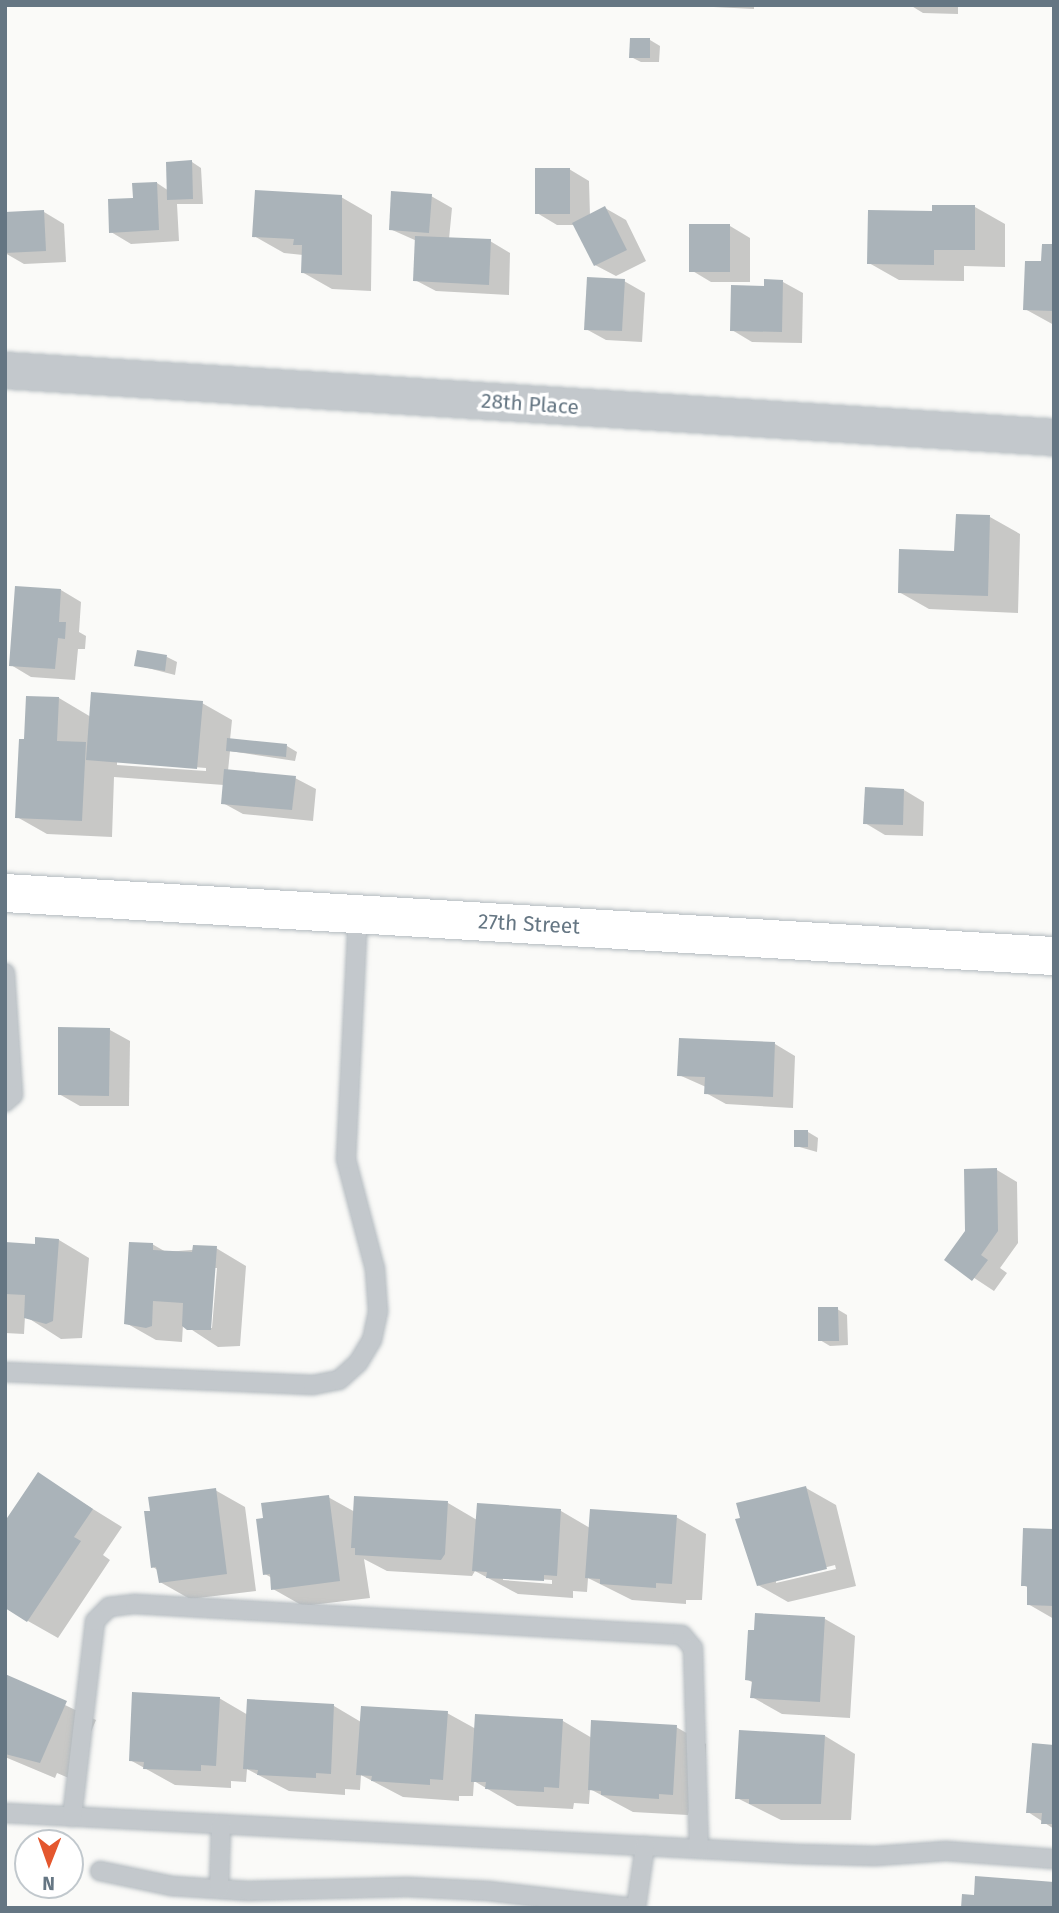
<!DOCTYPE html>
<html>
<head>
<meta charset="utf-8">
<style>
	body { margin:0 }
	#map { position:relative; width:1059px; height:1913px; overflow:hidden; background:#fafaf8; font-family:"Fira Sans",sans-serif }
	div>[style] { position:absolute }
	.shadow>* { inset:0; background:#0003 }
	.building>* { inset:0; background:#aab3b9 }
	.roads { filter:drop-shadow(0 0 2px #b3babf) drop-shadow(0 0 2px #b3babf) }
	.lane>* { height:18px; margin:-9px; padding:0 9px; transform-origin:9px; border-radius:9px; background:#c3c8cc }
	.street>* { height:35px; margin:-17.5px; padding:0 17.5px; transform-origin:17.5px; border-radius:17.5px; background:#c3c8cc }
	.secondary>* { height:38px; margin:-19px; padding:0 19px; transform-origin:19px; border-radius:19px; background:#fff }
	span { translate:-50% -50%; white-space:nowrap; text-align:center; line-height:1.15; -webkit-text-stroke:7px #fff; paint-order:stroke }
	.street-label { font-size:21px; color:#657683 }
	.frame { position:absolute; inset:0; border:7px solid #657683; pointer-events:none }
	.north { position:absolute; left:14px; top:1829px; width:70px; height:70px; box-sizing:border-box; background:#fff; border:2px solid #c1c8cd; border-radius:50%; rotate:181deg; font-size:19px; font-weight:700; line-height:28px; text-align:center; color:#657683 }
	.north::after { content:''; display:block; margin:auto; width:24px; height:32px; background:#e4572e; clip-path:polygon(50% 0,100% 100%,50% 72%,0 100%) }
</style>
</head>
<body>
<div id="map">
	<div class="shadow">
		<i style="clip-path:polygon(673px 5px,754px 5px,754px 9px)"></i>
		<i style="clip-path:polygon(910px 5px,958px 5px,958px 14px,923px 13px)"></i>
		<i style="clip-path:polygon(650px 40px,660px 46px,659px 62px,641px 62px,631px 57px)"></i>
		<i style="clip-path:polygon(192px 162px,201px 168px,203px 204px,177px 204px,179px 241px,131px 244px,111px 232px,135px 200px,157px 183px,169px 191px)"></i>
		<i style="clip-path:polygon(569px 169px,589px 181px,590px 216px,605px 208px,626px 220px,646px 261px,616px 276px,595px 265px,575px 225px,557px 225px,537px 213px)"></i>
		<i style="clip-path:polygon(431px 196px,452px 208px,449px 239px,490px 241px,510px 253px,509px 295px,436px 291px,415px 280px,417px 241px,390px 229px)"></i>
		<i style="clip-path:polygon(341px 197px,372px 215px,371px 291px,332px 289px,302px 272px,303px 255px,284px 253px,254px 236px)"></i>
		<i style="clip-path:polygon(975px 207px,1005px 224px,1005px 267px,964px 266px,964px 281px,899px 280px,869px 263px,934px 213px)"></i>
		<i style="clip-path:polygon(44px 212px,64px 224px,66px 262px,24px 264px,5px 253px)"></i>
		<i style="clip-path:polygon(730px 226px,750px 238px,750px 282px,711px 282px,691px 270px)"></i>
		<i style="clip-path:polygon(1054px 246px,1054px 325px,1025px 309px)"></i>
		<i style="clip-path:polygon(624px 281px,645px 293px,642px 342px,606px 340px,586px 329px)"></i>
		<i style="clip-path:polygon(783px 282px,803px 293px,802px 343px,752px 342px,732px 330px)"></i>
		<i style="clip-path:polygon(990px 517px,1020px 534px,1018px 613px,929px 609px,899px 592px,956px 553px)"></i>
		<i style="clip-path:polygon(61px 590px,81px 602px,79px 632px,86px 636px,85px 649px,78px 649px,75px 680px,31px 677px,11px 665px)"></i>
		<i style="clip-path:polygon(167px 657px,177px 662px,175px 675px,136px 665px)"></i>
		<i style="clip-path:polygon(evenodd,59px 698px,91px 717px,202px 703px,232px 720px,230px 740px,287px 746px,297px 752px,295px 761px,230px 751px,228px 771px,295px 778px,316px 789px,313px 821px,243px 814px,223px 803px,224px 785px,114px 777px,112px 837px,47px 834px,17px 817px,26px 741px,59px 698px,117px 761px,206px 768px,206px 771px,117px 765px,117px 761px)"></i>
		<i style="clip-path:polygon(904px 790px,924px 802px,923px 836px,885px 835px,865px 823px)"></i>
		<i style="clip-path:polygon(110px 1030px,130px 1041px,129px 1106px,80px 1106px,59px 1094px)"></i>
		<i style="clip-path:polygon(775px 1044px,795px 1056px,793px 1108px,726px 1104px,706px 1093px,706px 1087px,679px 1075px)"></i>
		<i style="clip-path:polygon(808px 1132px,818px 1138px,817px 1152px,796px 1146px)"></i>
		<i style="clip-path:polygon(997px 1170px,1017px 1182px,1018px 1243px,1000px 1268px,1007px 1273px,994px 1291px,947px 1260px,967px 1232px)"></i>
		<i style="clip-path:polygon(59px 1240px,89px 1258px,82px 1338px,61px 1339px,25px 1316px,24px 1334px,5px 1333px,5px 1243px,36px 1246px)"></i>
		<i style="clip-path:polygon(evenodd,152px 1244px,166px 1252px,216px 1248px,246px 1266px,240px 1346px,218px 1347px,183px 1324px,182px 1342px,156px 1340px,126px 1323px,152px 1244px,214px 1268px,217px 1268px,212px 1328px,209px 1328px,214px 1268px)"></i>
		<i style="clip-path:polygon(837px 1309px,847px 1315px,848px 1345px,830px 1346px,820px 1340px)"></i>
		<i style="clip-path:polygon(38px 1475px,122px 1527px,103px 1555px,110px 1560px,58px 1638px,28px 1621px)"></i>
		<i style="clip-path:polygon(evenodd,806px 1488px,836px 1505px,856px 1586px,788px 1602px,758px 1585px,738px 1521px,806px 1488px,835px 1565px,836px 1569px,776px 1583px,776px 1580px,835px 1565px)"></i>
		<i style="clip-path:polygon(215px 1490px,245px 1507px,256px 1591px,190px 1599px,160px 1582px,159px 1571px,153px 1567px)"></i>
		<i style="clip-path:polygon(evenodd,328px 1497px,355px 1512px,448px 1503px,477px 1520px,478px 1505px,561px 1511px,590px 1528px,676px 1517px,706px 1534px,702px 1600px,686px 1600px,686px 1604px,632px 1600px,588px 1578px,587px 1592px,573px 1591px,573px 1598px,518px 1594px,475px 1571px,472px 1576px,387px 1571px,364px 1559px,370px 1598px,303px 1606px,273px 1589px,272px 1578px,265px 1574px,328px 1497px,503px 1577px,552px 1580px,552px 1584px,503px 1580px,503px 1577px)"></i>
		<i style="clip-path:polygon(1054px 1532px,1054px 1619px,1028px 1604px,1029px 1588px,1023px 1585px)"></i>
		<i style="clip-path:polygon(825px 1619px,855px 1636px,850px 1718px,782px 1714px,752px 1697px,753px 1683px,747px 1679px)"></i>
		<i style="clip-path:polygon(5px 1676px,96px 1720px,71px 1779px,57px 1773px,55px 1778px,5px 1757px)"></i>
		<i style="clip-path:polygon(219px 1698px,248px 1715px,334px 1706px,361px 1722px,447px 1713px,476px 1729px,563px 1721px,592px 1738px,676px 1727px,706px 1744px,702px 1811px,689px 1810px,688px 1815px,633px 1812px,590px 1789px,589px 1804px,574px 1803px,573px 1809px,517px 1806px,474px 1781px,473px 1796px,459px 1796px,459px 1801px,403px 1797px,361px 1775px,360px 1790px,345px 1789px,345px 1795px,289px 1791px,247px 1769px,246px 1782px,231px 1781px,231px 1788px,175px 1785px,130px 1760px)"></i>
		<i style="clip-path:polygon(825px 1736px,855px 1754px,851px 1820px,781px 1820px,737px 1798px)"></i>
		<i style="clip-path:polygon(1054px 1747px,1054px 1829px,1028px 1812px)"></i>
	</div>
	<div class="building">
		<i style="clip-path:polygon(630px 38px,650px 38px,650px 58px,629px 58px)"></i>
		<i style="clip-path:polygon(192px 160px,193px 199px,167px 200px,166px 162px)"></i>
		<i style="clip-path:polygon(535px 168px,570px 168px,570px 214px,535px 214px)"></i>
		<i style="clip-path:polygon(157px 182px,159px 230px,109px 233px,108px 199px,133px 198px,132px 183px)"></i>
		<i style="clip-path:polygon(255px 190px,342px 195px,342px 275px,301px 273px,302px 245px,293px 245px,294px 239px,252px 237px)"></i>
		<i style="clip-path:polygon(391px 191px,432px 194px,429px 233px,389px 230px)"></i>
		<i style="clip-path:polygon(932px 205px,975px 205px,975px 250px,934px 250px,934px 265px,867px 264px,868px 210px,932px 211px)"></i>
		<i style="clip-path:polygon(605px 206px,627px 250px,594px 266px,572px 223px)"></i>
		<i style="clip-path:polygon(44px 210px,46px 251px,5px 253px,5px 212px)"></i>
		<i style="clip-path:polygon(689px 224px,730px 224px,730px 272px,689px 272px)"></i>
		<i style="clip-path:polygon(415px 236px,491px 239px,489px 285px,413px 281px)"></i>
		<i style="clip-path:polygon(1042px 244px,1054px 244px,1054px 311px,1023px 310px,1025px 261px,1041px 261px)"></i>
		<i style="clip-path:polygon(587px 277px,625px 279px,622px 331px,584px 330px)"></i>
		<i style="clip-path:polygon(764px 279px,783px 280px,782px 332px,730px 331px,731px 285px,764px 286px)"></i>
		<i style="clip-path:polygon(956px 514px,990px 515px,988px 596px,898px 593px,899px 549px,954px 551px)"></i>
		<i style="clip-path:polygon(15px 586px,61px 589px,59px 622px,66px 622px,65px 639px,58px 638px,55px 669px,9px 666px)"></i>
		<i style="clip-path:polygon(137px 650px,167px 655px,165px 671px,134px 666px)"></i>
		<i style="clip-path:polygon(91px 692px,203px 701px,197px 769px,86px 760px)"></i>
		<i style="clip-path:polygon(26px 696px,59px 697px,57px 741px,86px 742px,82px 821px,15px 818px,19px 739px,24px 739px)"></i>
		<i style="clip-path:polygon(227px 738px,287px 744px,286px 757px,226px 751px)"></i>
		<i style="clip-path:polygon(224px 769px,296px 776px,292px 810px,221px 804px)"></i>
		<i style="clip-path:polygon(865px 787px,904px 789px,903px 825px,863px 824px)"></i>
		<i style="clip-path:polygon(58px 1027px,110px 1028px,109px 1096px,58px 1095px)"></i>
		<i style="clip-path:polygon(679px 1038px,775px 1042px,773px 1097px,704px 1094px,705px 1077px,677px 1076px)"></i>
		<i style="clip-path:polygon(794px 1130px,808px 1130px,808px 1147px,794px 1147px)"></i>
		<i style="clip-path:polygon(997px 1168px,998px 1231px,981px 1255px,988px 1260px,972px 1281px,944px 1260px,965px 1231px,964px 1169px)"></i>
		<i style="clip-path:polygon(35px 1237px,59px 1239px,53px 1321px,46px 1324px,24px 1318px,25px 1295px,5px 1294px,5px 1242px,35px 1244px)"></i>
		<i style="clip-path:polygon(129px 1242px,153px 1243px,153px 1250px,192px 1252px,193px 1245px,217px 1246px,211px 1330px,187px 1330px,182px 1326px,183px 1303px,153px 1301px,152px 1326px,146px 1328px,124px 1324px)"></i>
		<i style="clip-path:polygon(818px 1307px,838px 1307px,839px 1341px,818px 1341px)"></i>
		<i style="clip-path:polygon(38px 1472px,93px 1509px,74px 1537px,81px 1541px,27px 1622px,5px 1608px,5px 1521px)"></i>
		<i style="clip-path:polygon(806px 1486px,827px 1569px,757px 1586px,735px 1519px,740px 1518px,736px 1503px)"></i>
		<i style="clip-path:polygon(216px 1488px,227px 1574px,159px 1583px,156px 1567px,151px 1568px,144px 1511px,150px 1511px,148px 1497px)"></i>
		<i style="clip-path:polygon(329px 1495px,340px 1581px,271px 1590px,270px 1574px,263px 1575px,256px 1519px,263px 1518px,261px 1503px)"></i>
		<i style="clip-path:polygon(354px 1496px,448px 1501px,445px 1554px,441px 1560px,355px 1555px,355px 1548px,351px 1548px)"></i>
		<i style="clip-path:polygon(477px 1503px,561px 1509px,557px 1576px,544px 1575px,544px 1581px,486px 1578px,487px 1572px,472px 1571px)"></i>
		<i style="clip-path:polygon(590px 1509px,677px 1515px,672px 1584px,656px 1583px,656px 1588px,600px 1584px,600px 1579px,585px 1578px)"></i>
		<i style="clip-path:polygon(1023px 1528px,1054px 1529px,1054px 1606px,1027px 1605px,1027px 1586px,1021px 1586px)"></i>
		<i style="clip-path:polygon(755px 1613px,825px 1617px,820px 1702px,750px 1698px,752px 1681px,745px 1680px,748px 1630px,754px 1630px)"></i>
		<i style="clip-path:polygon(5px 1674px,67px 1701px,40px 1763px,5px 1754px)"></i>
		<i style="clip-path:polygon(132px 1692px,220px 1697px,216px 1766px,201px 1765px,201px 1771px,143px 1769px,144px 1762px,129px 1761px)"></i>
		<i style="clip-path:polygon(247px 1699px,334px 1704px,331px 1774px,316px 1773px,316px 1778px,257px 1775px,258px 1770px,243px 1769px)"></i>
		<i style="clip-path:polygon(361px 1706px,448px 1711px,443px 1780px,430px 1779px,430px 1785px,371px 1781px,372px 1776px,356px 1775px)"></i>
		<i style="clip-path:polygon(475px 1714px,563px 1719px,559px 1788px,544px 1787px,544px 1792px,485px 1789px,486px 1782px,471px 1782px)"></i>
		<i style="clip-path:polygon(591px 1720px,677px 1725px,673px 1795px,659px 1794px,659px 1799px,601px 1795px,601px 1791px,588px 1790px)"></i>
		<i style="clip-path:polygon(739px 1730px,825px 1735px,821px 1804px,749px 1804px,749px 1799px,735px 1799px)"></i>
		<i style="clip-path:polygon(1032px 1743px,1054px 1745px,1054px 1824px,1041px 1824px,1042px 1813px,1026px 1813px)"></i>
		<i style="clip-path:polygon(975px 1876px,1054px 1882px,1054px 1908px,961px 1908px,962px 1894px,974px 1895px)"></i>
	</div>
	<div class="roads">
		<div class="lane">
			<i style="left:5px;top:973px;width:122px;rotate:86.2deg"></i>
			<i style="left:13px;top:1095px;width:11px;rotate:139deg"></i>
			<i style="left:5px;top:1372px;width:308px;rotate:2.4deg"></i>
			<i style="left:313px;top:1385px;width:26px;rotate:-11deg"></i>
			<i style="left:339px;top:1380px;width:25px;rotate:-42deg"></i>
			<i style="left:358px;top:1363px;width:27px;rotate:-59deg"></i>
			<i style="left:372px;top:1340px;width:30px;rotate:-78deg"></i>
			<i style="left:378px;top:1311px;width:42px;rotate:-94.1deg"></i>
			<i style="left:375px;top:1269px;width:114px;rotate:-104.8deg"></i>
			<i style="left:346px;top:1159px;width:245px;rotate:-87.2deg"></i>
			<i style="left:5px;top:1813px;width:793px;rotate:2.96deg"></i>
			<i style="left:797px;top:1854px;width:78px;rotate:1.5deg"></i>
			<i style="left:875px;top:1856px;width:71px;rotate:-4deg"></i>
			<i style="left:946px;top:1851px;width:108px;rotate:4.2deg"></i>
			<i style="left:72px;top:1817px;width:197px;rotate:-83.3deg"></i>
			<i style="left:95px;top:1621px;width:20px;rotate:-45deg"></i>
			<i style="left:109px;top:1607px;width:26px;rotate:-7deg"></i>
			<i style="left:135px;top:1604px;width:548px;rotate:3.24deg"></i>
			<i style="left:682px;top:1635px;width:17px;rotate:50deg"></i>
			<i style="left:693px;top:1648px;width:201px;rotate:88.3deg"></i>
			<i style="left:100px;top:1871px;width:74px;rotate:11.8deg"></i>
			<i style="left:172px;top:1886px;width:76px;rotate:3.8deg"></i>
			<i style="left:248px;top:1891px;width:159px;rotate:-1.4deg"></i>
			<i style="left:407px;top:1887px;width:81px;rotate:2.8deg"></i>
			<i style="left:488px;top:1891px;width:149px;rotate:6.6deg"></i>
			<i style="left:219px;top:1889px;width:65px;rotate:-88.2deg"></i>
			<i style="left:636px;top:1908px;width:63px;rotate:-81.7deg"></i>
		</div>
		<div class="street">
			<i style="left:5px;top:370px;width:1051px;rotate:3.65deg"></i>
		</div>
		<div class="secondary">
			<i style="left:5px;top:893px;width:1051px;rotate:3.44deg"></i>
		</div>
	</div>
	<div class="street-label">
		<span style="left:530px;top:404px;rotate:4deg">28th Place</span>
		<span style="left:529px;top:924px;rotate:3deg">27th Street</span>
	</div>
	<div class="frame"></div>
	<div class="north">N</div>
</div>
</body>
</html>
